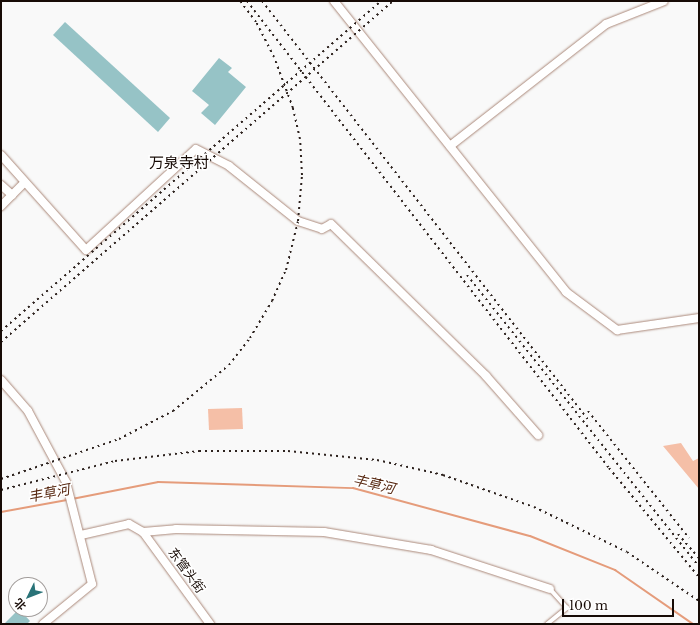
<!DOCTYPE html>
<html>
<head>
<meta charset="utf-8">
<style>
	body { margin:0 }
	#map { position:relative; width:700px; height:625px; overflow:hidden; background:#f9f9f9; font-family:"Libre Baskerville","Noto Sans SC",serif }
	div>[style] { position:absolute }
	.green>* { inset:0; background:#f5bfa7 }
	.stream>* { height:2px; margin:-1px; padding:0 1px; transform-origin:1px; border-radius:1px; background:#e59c7b }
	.building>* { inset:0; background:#96c3c6 }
	.roads { filter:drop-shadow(0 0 1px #ab897a) drop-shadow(0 0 1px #ab897a) }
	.lane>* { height:4px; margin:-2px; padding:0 2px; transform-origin:2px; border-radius:2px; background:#fff }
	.street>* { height:8px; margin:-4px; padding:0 4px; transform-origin:4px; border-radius:4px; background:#fff }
	.rail>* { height:2px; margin-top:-1px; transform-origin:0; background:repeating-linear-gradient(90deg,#2e231f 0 2px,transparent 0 6px) }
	span { translate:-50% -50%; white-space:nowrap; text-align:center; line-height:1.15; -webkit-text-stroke:3px #fff; paint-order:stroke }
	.street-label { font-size:13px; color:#170b06 }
	.water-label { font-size:14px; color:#572811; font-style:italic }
	.quarter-label { font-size:15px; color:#170b06 }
	.frame { position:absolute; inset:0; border:2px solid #170b06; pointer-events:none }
	.north { position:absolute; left:8px; top:577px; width:40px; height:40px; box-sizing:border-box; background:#fff; border:1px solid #a29d9b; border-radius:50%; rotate:227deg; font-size:11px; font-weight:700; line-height:16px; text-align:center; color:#170b06 }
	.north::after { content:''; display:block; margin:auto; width:14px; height:18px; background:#297378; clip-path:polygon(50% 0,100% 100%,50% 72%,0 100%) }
	.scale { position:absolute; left:562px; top:599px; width:112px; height:18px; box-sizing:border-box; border:2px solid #170b06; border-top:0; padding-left:5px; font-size:12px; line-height:14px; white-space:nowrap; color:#170b06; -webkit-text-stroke:3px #fff; paint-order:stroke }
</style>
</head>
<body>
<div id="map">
	<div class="green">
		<i style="clip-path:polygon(242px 408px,243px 429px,209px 430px,208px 409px)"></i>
		<i style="clip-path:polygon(681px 443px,693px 461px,699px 458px,699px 489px,663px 446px)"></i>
	</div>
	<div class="stream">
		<i style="left:72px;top:499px;width:88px;rotate:-11.2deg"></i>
		<i style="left:158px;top:482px;width:195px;rotate:1.8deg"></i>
		<i style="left:353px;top:488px;width:183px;rotate:15.2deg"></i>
		<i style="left:530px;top:536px;width:92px;rotate:21.8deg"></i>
		<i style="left:615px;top:570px;width:95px;rotate:34.7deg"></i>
		<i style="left:1px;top:512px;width:67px;rotate:-10.3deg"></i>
	</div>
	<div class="building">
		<i style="clip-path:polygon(65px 22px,170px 118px,158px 132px,53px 35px)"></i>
		<i style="clip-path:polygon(219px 58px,232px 68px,228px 72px,246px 87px,215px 125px,201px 113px,209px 105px,192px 91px)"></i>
		<i style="clip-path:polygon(19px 609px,30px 621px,27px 624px,4px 624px)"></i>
	</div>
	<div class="roads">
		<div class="lane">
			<i style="left:547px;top:624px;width:26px;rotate:-39deg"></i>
			<i style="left:567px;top:608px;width:25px;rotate:-132deg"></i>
		</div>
		<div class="street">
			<i style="left:334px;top:1px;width:372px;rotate:51.4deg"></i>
			<i style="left:566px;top:292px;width:64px;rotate:36.7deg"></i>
			<i style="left:617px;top:330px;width:83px;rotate:-8.3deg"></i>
			<i style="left:450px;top:146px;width:198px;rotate:-38deg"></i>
			<i style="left:606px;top:24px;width:62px;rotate:-21.6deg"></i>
			<i style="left:1px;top:155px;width:127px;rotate:48.2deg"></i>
			<i style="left:86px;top:250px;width:149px;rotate:-42.6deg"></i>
			<i style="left:196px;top:149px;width:37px;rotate:27deg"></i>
			<i style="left:229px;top:166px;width:88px;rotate:38.6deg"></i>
			<i style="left:298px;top:221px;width:25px;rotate:18deg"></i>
			<i style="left:322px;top:229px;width:10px;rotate:-29deg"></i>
			<i style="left:331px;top:224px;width:217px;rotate:44.4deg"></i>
			<i style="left:486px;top:376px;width:79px;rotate:48.6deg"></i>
			<i style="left:1px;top:185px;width:15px;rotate:42deg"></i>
			<i style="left:12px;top:195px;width:16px;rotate:135deg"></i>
			<i style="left:12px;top:195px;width:18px;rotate:-45deg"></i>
			<i style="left:1px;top:380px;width:41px;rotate:48.9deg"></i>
			<i style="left:28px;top:411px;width:81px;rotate:61.8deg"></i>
			<i style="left:66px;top:482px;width:105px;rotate:75.7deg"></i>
			<i style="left:92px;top:584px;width:63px;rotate:140.8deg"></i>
			<i style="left:143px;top:532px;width:114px;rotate:53.9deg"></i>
			<i style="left:81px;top:535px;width:49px;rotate:-12.9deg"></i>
			<i style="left:129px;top:524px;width:16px;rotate:30deg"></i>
			<i style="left:143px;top:532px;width:33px;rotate:-5deg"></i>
			<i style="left:176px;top:529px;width:148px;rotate:1.2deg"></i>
			<i style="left:324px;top:532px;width:109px;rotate:9.5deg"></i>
			<i style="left:431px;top:550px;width:125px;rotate:18.1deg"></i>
		</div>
	</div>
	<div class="rail">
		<i style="left:247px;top:1px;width:591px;rotate:52.22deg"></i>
		<i style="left:609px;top:468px;width:141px;rotate:50.5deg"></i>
		<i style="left:262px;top:1px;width:534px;rotate:52.08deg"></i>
		<i style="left:467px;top:275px;width:373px;rotate:51.5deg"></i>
		<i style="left:1px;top:331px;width:503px;rotate:-40.97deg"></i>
		<i style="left:1px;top:342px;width:520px;rotate:-41.02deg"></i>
		<i style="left:588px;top:411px;width:162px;rotate:51.5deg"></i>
		<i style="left:1px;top:479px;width:125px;rotate:-18.7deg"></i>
		<i style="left:119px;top:439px;width:61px;rotate:-27.4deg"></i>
		<i style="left:173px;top:411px;width:72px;rotate:-39.4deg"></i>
		<i style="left:229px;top:365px;width:34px;rotate:-52deg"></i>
		<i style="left:250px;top:338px;width:43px;rotate:-59.3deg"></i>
		<i style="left:272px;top:301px;width:34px;rotate:-66deg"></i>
		<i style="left:286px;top:270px;width:50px;rotate:-76.2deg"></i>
		<i style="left:298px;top:221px;width:46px;rotate:-85deg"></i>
		<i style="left:302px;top:175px;width:36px;rotate:-93deg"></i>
		<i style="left:300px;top:139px;width:32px;rotate:-103deg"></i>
		<i style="left:293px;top:108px;width:54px;rotate:-110.4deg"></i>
		<i style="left:274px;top:57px;width:39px;rotate:-117deg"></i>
		<i style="left:256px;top:22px;width:26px;rotate:-127deg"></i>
		<i style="left:1px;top:490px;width:118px;rotate:-14.3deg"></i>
		<i style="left:115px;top:461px;width:85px;rotate:-6.8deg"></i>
		<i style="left:199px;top:451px;width:89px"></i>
		<i style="left:288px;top:451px;width:89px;rotate:5.8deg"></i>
		<i style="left:377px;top:460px;width:68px;rotate:12.8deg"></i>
		<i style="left:443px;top:475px;width:96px;rotate:19.4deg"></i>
		<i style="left:534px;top:507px;width:103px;rotate:25.8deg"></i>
		<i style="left:627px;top:552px;width:87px;rotate:34.2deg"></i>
		<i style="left:678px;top:534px;width:32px;rotate:49deg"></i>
	</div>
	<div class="street-label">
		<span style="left:186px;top:571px;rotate:54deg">东管头街</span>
	</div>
	<div class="water-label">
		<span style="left:374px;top:484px;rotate:13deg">丰草河</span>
		<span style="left:49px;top:493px;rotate:-11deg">丰草河</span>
	</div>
	<div class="quarter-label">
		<span style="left:179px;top:163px">万泉寺村</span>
	</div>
	<div class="frame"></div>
	<div class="north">北</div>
	<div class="scale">100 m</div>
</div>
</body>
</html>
